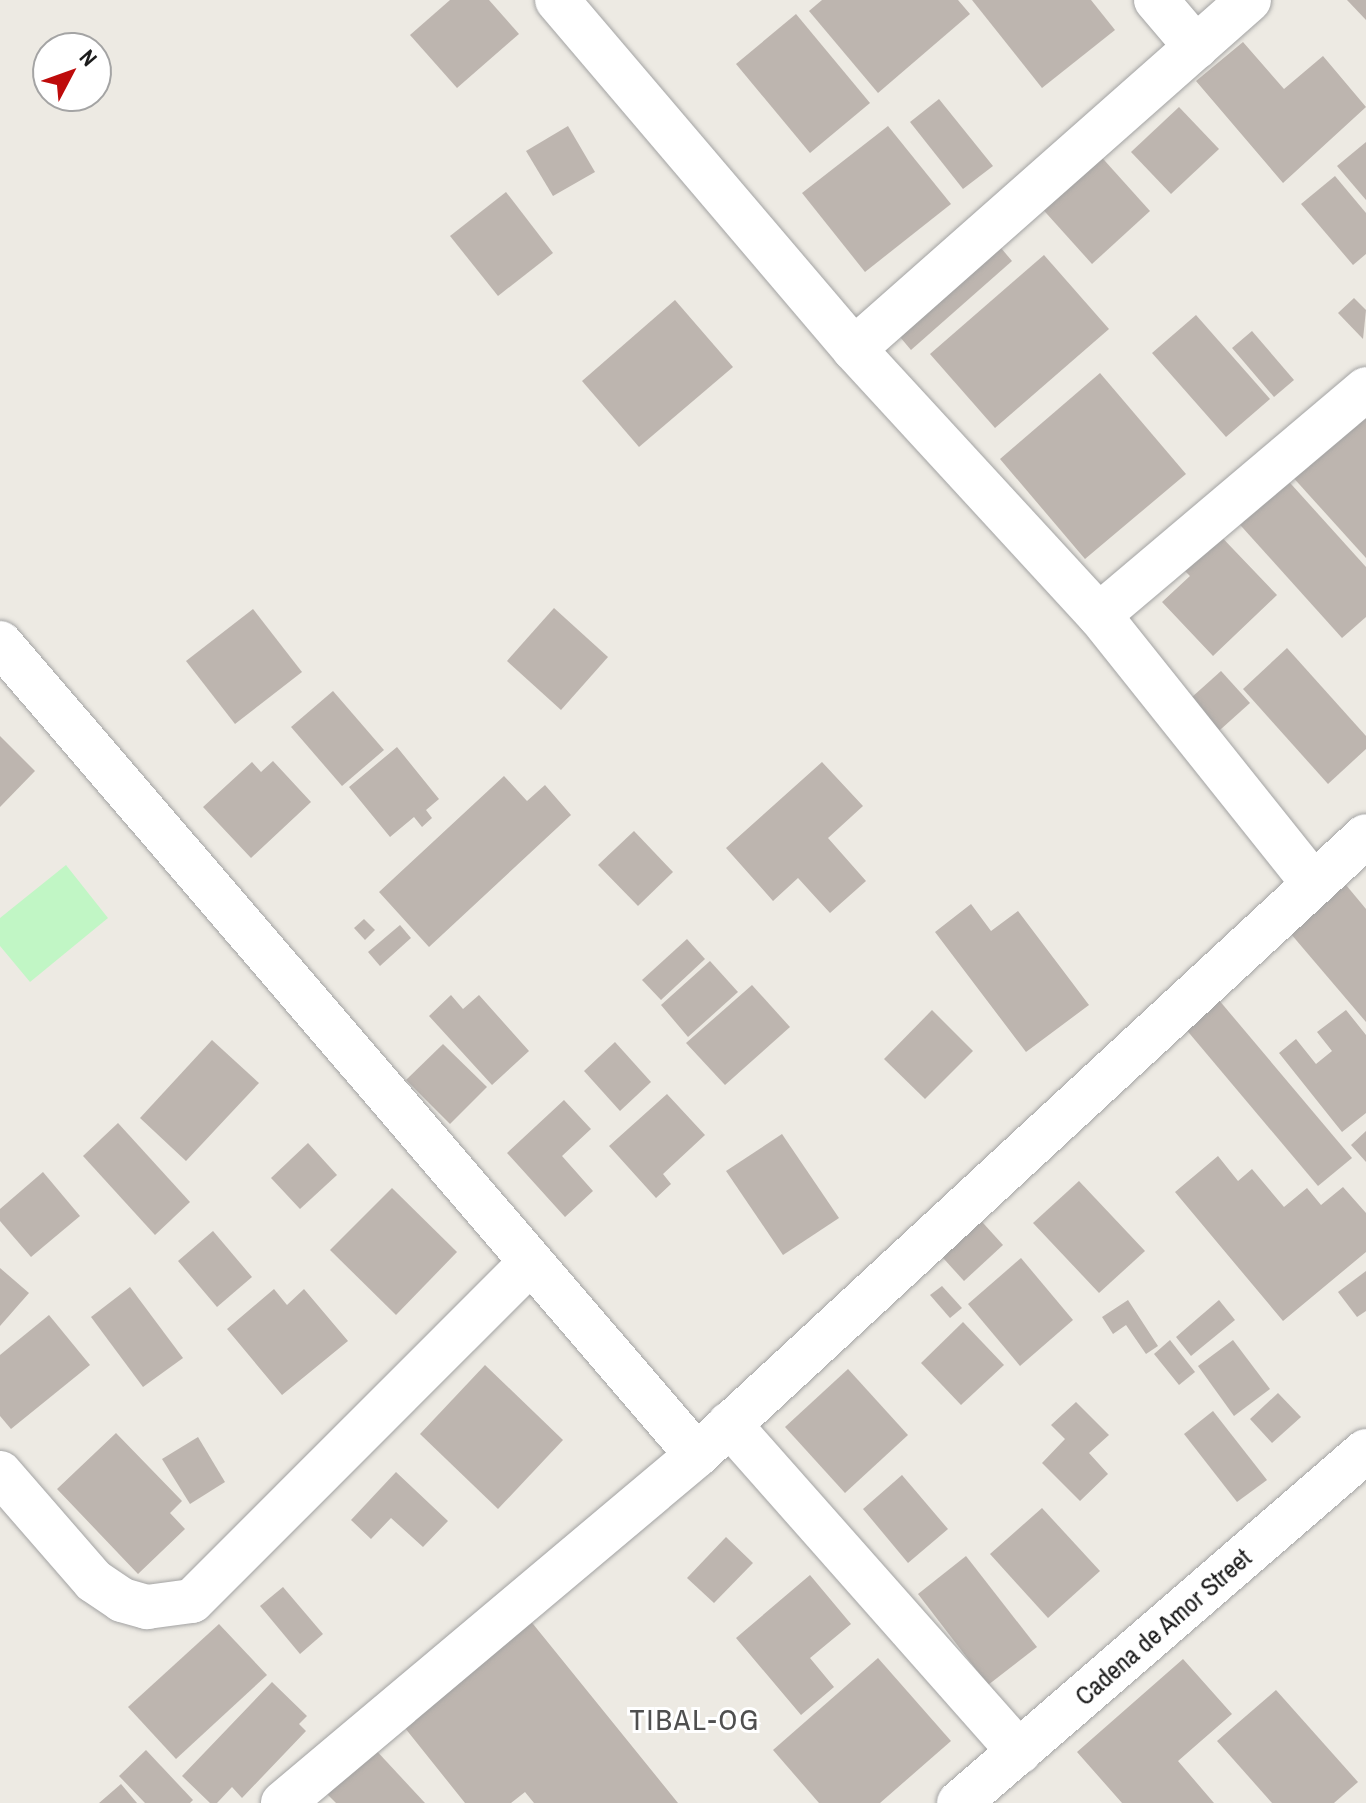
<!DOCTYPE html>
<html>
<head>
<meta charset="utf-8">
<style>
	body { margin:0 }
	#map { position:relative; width:1366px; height:1803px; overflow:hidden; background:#edeae3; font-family:"Archivo Narrow",sans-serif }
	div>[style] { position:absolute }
	.park>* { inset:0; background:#c1f6c5 }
	.building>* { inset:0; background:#bdb5af }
	.roads { filter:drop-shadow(0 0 2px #a3a3a3) drop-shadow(0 0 2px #a3a3a3) }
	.minor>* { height:44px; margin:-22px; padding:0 22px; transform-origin:22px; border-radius:22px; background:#fff }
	span { translate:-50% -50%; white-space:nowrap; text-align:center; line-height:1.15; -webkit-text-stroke:6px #fff; paint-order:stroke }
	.street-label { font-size:26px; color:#1c1c1c }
	.quarter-label { font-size:30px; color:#4f4f4f; letter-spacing:2px }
	.north { position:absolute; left:32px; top:32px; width:80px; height:80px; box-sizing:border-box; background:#fff; border:2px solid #a4a4a4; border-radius:50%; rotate:49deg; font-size:22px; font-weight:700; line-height:32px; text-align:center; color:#1c1c1c }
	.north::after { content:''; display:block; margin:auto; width:28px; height:36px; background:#be0b0b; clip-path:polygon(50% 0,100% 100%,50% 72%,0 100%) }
</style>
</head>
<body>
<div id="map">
	<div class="park">
		<i style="clip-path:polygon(66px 865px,108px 918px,30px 982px,0 946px,0 918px)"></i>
	</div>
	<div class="building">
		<i style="clip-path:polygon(450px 0,489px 0,519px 34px,457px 88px,410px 35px)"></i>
		<i style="clip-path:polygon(822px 0,958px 0,970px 14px,878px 93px,809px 11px)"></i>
		<i style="clip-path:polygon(972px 0,1091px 0,1115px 30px,1042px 88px)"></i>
		<i style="clip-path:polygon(1347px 0,1366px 0,1366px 20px)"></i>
		<i style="clip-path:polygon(796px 14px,870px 103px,810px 153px,736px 64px)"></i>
		<i style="clip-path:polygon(1243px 42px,1284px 89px,1323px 56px,1366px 107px,1283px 183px,1196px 81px)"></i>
		<i style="clip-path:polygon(939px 99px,993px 166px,963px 189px,910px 122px)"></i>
		<i style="clip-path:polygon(1179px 107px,1219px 149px,1171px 194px,1131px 152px)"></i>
		<i style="clip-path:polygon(568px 126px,595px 172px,553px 196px,526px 151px)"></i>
		<i style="clip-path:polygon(888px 126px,951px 204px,865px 272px,802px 193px)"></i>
		<i style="clip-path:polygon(1366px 142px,1366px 200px,1337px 166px)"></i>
		<i style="clip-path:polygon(1096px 151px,1150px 211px,1092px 264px,1038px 204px)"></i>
		<i style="clip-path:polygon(1335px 176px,1366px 213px,1366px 254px,1353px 265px,1301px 204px)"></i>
		<i style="clip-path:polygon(506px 192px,553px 253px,498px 296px,450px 236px)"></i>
		<i style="clip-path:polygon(990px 235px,1012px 261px,911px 350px,889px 324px)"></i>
		<i style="clip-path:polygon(1044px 255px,1109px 329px,995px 428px,930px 354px)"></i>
		<i style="clip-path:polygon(1354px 298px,1366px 310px,1363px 339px,1338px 313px)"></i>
		<i style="clip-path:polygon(675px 300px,733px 367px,639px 447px,582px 381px)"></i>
		<i style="clip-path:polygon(1196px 315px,1270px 399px,1226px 437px,1152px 353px)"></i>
		<i style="clip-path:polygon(1252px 331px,1294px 380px,1274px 397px,1232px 348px)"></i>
		<i style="clip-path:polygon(1100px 373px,1186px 474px,1085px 559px,1000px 459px)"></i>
		<i style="clip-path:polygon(1359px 412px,1366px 419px,1366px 558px,1290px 474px)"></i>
		<i style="clip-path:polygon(1282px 474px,1366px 567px,1366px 617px,1342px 638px,1233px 517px)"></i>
		<i style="clip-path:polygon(1212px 527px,1277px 595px,1213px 656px,1162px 602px,1190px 576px,1176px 562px)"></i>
		<i style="clip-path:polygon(554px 608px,608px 657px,561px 710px,507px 661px)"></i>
		<i style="clip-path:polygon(253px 609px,302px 672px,235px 724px,186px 661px)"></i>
		<i style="clip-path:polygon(1287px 648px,1366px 736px,1366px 749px,1328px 784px,1243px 689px)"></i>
		<i style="clip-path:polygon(1221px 671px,1250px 703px,1211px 738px,1182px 706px)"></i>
		<i style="clip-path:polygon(333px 691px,384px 750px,342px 786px,291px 727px)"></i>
		<i style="clip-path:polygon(0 736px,35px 771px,0 807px)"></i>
		<i style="clip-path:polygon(397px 747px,439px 799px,426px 810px,432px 818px,422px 827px,414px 817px,390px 837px,349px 787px)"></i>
		<i style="clip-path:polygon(273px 761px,311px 802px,251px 858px,203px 807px,252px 762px,261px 772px)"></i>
		<i style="clip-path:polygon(822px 762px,863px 806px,828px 838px,866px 881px,830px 913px,798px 878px,773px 901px,726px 848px)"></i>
		<i style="clip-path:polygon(504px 776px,527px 801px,545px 785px,571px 815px,429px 947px,379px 892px)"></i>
		<i style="clip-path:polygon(634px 831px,673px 872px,638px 906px,598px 865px)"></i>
		<i style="clip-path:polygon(1341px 879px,1366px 909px,1366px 1022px,1285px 927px)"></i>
		<i style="clip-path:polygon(971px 904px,991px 931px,1018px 911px,1089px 1005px,1026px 1052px,935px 932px)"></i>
		<i style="clip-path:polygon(364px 919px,375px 930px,365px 940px,354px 928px)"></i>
		<i style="clip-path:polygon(400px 925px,411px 938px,380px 966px,368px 952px)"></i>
		<i style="clip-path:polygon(687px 939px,705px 959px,661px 1000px,642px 980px)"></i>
		<i style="clip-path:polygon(710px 961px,738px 992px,688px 1037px,661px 1005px)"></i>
		<i style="clip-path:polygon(752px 985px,790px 1027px,725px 1085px,686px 1043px)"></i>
		<i style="clip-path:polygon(1213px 993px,1352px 1158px,1318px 1186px,1179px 1021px)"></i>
		<i style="clip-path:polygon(451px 995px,463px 1009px,479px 995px,529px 1051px,492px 1085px,429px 1016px)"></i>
		<i style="clip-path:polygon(932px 1010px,973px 1051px,925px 1099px,884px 1059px)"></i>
		<i style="clip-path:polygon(1346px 1010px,1366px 1035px,1366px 1113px,1342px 1132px,1279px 1053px,1296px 1039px,1316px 1064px,1332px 1051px,1317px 1032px)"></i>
		<i style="clip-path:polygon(212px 1040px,259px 1083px,186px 1161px,140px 1118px)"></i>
		<i style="clip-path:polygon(615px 1042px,651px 1082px,620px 1111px,584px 1071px)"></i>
		<i style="clip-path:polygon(443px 1044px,487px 1087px,450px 1124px,406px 1080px)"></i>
		<i style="clip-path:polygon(667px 1094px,705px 1135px,663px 1174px,671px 1184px,656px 1198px,609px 1146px)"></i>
		<i style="clip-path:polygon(564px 1100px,591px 1129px,562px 1156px,593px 1191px,565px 1217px,507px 1153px)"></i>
		<i style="clip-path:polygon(118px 1123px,190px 1202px,155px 1235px,83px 1156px)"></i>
		<i style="clip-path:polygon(1366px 1131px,1366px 1162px,1351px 1145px)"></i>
		<i style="clip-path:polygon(782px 1134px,839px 1218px,783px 1255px,726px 1171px)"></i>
		<i style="clip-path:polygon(308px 1143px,337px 1175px,300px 1209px,271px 1178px)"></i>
		<i style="clip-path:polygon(1218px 1156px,1238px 1181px,1252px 1169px,1284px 1207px,1307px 1188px,1321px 1205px,1343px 1187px,1366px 1213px,1366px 1252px,1283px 1321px,1175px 1192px)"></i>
		<i style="clip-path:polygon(43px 1172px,80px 1216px,31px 1257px,0 1221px,0 1209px)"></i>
		<i style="clip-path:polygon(1079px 1181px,1145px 1251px,1099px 1293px,1033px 1223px)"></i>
		<i style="clip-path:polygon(392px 1188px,457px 1252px,396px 1315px,330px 1250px)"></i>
		<i style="clip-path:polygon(974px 1213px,1003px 1245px,964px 1281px,934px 1248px)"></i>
		<i style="clip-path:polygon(213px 1231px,252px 1277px,217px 1307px,178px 1261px)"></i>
		<i style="clip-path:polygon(1021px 1258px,1073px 1320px,1020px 1366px,968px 1304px)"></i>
		<i style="clip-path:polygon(0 1268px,29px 1293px,0 1326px)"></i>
		<i style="clip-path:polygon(1366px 1271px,1366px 1311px,1357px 1317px,1338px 1292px)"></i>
		<i style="clip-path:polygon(942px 1286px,962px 1308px,950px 1318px,930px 1295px)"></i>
		<i style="clip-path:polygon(130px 1287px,183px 1358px,143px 1387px,91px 1317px)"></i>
		<i style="clip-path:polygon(274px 1289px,287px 1305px,304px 1289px,348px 1341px,282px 1395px,227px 1329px)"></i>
		<i style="clip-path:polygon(1128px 1300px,1158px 1346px,1146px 1354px,1126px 1325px,1113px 1334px,1102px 1317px)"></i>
		<i style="clip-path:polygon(1219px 1300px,1235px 1320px,1191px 1356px,1176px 1337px)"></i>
		<i style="clip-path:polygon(49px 1315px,90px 1365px,11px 1429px,0 1416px,0 1355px)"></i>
		<i style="clip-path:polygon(963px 1322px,1004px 1365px,961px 1405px,921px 1363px)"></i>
		<i style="clip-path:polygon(1170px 1340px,1195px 1372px,1179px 1385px,1154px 1354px)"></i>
		<i style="clip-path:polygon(1233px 1340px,1270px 1389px,1234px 1416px,1198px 1366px)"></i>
		<i style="clip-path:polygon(485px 1365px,563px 1440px,498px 1509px,420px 1434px)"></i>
		<i style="clip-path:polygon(848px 1369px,908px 1435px,845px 1493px,785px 1427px)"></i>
		<i style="clip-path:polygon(1278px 1393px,1301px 1417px,1272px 1443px,1250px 1419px)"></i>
		<i style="clip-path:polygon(1076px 1402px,1109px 1435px,1089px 1453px,1108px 1474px,1080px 1501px,1042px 1463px,1065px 1439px,1051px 1425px)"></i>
		<i style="clip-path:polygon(1213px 1411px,1267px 1480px,1237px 1502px,1184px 1434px)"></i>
		<i style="clip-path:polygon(116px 1433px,182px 1501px,170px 1513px,185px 1529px,138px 1574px,57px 1489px)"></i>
		<i style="clip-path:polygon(198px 1437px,225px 1482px,190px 1504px,162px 1459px)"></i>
		<i style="clip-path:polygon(396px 1472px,448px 1521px,423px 1547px,391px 1518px,371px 1539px,351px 1520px)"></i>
		<i style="clip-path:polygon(902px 1475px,948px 1529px,908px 1563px,863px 1509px)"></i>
		<i style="clip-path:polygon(1042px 1508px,1100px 1571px,1048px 1618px,990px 1554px)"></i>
		<i style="clip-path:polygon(726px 1537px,753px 1563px,714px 1603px,687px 1578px)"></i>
		<i style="clip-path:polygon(966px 1556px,1037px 1647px,988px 1685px,918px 1594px)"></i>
		<i style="clip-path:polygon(810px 1575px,851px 1624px,810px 1658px,834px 1687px,801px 1715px,736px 1638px)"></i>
		<i style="clip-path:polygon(283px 1587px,323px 1634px,300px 1654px,260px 1606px)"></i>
		<i style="clip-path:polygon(529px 1619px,678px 1803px,534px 1803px,525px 1792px,511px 1803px,465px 1803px,401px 1723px)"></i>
		<i style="clip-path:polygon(219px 1624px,267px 1675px,176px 1759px,128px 1707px)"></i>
		<i style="clip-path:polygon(878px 1658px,951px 1741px,880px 1803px,819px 1803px,773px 1750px)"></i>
		<i style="clip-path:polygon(1183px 1659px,1232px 1714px,1178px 1761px,1214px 1803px,1122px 1803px,1077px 1752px)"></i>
		<i style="clip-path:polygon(272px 1682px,307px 1716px,299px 1724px,306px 1731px,242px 1798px,232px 1787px,217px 1803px,210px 1803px,182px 1776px)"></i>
		<i style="clip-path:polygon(1276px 1690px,1358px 1782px,1334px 1803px,1272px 1803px,1217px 1741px)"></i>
		<i style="clip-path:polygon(373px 1747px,425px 1803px,336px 1803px,325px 1792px)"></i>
		<i style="clip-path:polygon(146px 1750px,193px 1800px,190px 1803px,145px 1803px,119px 1776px)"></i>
		<i style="clip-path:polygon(121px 1784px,137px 1803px,99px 1803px)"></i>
	</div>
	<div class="roads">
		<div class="minor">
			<i style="left:557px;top:0;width:458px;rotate:49.6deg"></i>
			<i style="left:854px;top:349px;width:362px;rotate:47.4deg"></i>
			<i style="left:1099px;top:615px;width:342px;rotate:51.4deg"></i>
			<i style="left:1156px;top:0;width:62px;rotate:49.6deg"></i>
			<i style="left:854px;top:349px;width:527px;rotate:-41.46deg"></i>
			<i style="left:1099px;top:615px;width:350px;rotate:-40.2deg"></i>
			<i style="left:0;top:643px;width:1070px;rotate:49.36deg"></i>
			<i style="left:729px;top:1424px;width:438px;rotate:48.5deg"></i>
			<i style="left:0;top:1473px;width:143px;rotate:49deg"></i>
			<i style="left:94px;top:1581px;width:34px;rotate:34deg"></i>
			<i style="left:122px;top:1600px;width:26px;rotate:16deg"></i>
			<i style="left:147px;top:1607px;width:45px;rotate:-7.6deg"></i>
			<i style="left:192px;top:1601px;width:479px;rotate:-45deg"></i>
			<i style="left:283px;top:1803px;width:541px;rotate:-40.05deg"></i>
			<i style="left:697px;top:1455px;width:911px;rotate:-42.78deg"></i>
			<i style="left:959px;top:1803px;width:538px;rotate:-40.86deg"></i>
		</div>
	</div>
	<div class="street-label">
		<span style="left:1163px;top:1627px;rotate:-41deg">Cadena de Amor Street</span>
	</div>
	<div class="quarter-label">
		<span style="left:695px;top:1719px">TIBAL-OG</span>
	</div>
	<div class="north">N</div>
</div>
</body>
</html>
